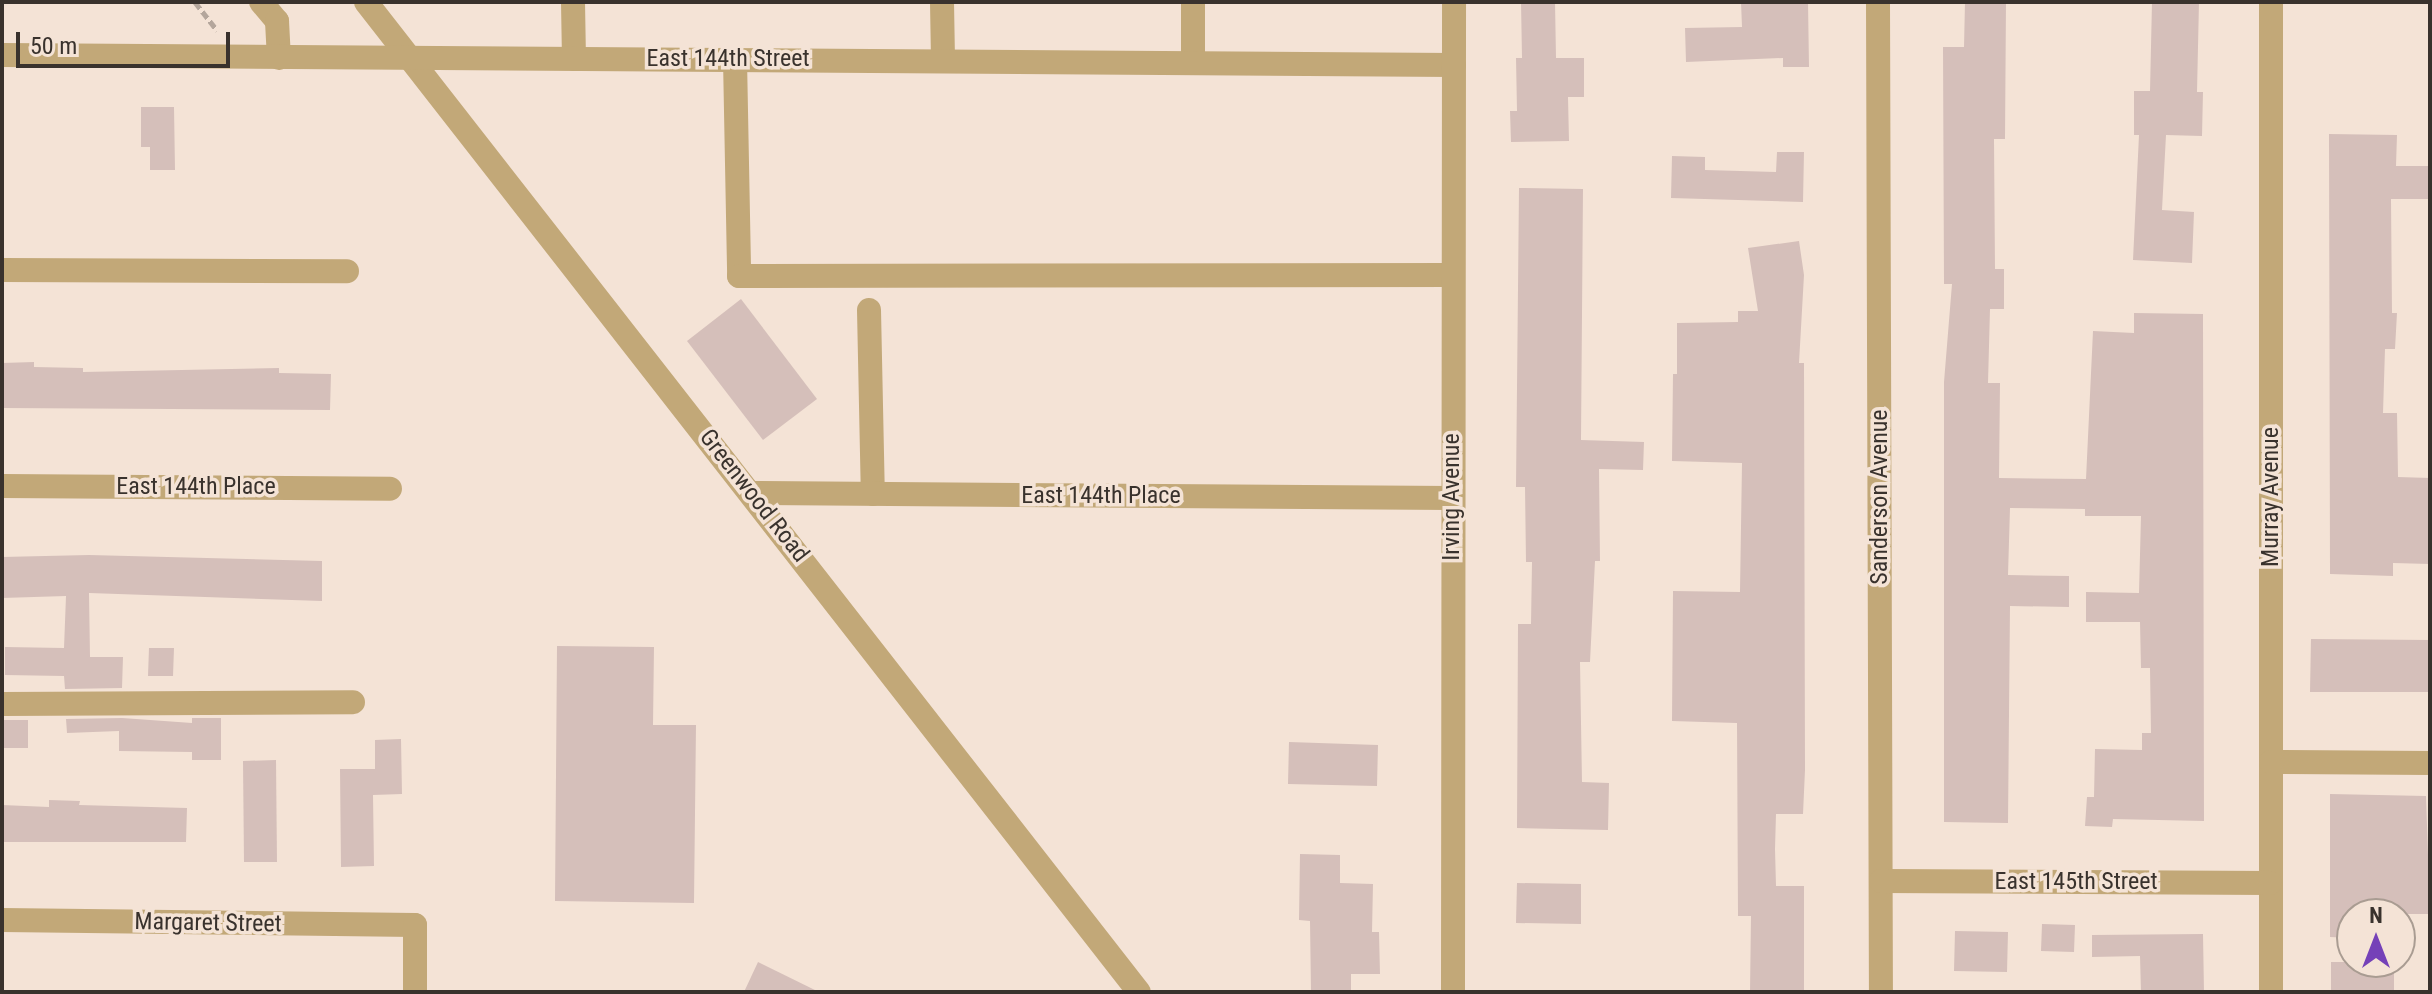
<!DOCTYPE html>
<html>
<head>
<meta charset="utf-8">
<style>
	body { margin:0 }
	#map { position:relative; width:2432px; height:994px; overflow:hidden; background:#f4e3d6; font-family:"Roboto Condensed",sans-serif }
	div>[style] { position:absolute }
	.building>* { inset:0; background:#d5bfba }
	.path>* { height:5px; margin-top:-2.5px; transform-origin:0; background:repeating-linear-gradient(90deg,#b4a69c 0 8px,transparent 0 12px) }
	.minor>* { height:24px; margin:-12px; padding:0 12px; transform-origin:12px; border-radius:12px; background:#c2a878 }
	span { translate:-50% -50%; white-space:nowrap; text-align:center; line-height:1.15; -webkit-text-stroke:7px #f4e3d6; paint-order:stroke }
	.street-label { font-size:24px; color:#39322d }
	.frame { position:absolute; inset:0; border:4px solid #39322d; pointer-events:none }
	.north { position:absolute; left:2336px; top:898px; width:80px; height:80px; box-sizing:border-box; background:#f4e3d6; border:2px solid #a99c92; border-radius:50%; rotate:0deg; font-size:22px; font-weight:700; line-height:32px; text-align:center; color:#39322d }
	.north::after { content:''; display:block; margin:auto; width:28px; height:36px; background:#7541b8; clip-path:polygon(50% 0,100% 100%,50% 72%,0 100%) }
	.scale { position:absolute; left:16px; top:32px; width:214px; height:36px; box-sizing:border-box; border:4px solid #39322d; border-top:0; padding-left:10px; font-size:24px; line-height:28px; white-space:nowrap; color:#39322d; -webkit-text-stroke:6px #f4e3d6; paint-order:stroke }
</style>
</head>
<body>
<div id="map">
	<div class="building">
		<i style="clip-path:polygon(1521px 2px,1555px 2px,1556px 58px,1584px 58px,1584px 97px,1568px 97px,1569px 141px,1511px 142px,1510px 111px,1517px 111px,1516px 58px,1522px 58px)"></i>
		<i style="clip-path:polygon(1741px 2px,1808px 2px,1809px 67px,1783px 67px,1783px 58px,1686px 62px,1685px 28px,1742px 27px)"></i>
		<i style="clip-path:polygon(1965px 2px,2006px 2px,2005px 139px,1994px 139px,1995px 269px,2004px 269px,2004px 309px,1990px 309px,1988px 383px,2000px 383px,1999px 478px,2086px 479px,2093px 331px,2134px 333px,2134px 313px,2203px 314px,2204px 821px,2113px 819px,2112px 827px,2085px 826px,2087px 797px,2094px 797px,2095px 749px,2142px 750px,2142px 733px,2151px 733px,2150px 668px,2141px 668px,2140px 622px,2086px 622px,2086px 592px,2139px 593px,2141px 516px,2085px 516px,2085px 509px,2010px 508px,2008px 575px,2069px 576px,2069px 607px,2010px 606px,2008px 823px,1944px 822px,1944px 382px,1952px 284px,1944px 284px,1943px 47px,1964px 47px)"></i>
		<i style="clip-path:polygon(2152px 2px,2199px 2px,2197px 92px,2203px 92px,2202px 136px,2166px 135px,2162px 210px,2194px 212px,2192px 263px,2133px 260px,2139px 135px,2134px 135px,2134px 91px,2150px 91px)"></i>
		<i style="clip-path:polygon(141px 107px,174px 107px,175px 170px,150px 170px,150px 147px,141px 147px)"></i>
		<i style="clip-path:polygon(2329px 134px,2397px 135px,2396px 166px,2430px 166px,2430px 199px,2391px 199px,2392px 313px,2397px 313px,2395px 349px,2385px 349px,2383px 413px,2397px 413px,2398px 477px,2430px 478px,2430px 564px,2393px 563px,2393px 576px,2330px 574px)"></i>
		<i style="clip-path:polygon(1777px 152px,1804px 152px,1803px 202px,1671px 198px,1672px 156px,1705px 157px,1705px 170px,1776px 172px)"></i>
		<i style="clip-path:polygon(1519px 188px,1583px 189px,1581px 440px,1644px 442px,1643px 470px,1599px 469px,1600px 561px,1595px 561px,1590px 662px,1580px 662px,1582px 782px,1609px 783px,1608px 830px,1517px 828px,1518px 624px,1531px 624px,1532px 562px,1526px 562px,1525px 487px,1516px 487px)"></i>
		<i style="clip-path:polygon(1799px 241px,1804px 275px,1799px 363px,1804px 363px,1805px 770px,1803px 814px,1776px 814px,1775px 849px,1776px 886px,1804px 886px,1804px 992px,1750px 992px,1751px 916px,1738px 916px,1737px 723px,1672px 721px,1673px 591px,1740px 592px,1742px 463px,1672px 461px,1673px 374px,1677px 374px,1677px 323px,1738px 322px,1738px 311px,1758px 311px,1748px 248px)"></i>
		<i style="clip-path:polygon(741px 299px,817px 399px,763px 440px,687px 341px)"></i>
		<i style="clip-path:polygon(34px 362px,34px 367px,83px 368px,83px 372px,279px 368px,279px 373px,331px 374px,330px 410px,2px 408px,2px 363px)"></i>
		<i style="clip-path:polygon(89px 555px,322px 561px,322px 601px,89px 593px,90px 657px,123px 657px,122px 688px,65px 689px,64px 676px,5px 675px,5px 647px,64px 648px,66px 596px,2px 598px,2px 557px)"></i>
		<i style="clip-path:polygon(2311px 639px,2430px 640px,2430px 692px,2310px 692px)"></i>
		<i style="clip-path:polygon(557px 646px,654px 647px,653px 725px,696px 725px,694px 903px,555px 901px)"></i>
		<i style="clip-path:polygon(149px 648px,174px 648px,173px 676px,148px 676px)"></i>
		<i style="clip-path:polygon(122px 718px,192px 723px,192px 718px,221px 718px,221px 760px,192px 760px,192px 752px,119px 751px,119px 731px,67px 733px,66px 719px)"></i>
		<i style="clip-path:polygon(3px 720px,28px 720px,28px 748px,3px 748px)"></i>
		<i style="clip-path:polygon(401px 739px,402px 794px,373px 795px,374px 866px,341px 867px,340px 769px,375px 769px,375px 740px)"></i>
		<i style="clip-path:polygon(1289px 742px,1378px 745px,1377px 786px,1288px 784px)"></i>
		<i style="clip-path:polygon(276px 760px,277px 862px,244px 862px,243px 761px)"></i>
		<i style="clip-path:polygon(2330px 794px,2426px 796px,2430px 914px,2352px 914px,2352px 938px,2330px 937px)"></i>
		<i style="clip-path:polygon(49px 800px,80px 801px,79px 805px,187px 808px,186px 842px,2px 842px,2px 805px,49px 807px)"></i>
		<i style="clip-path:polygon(1300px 854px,1340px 855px,1340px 883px,1373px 884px,1372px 932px,1379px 932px,1380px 974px,1351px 974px,1351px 992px,1311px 992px,1310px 921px,1299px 920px)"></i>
		<i style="clip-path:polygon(1517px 883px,1581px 884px,1581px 924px,1516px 923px)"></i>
		<i style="clip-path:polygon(2042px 924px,2075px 925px,2074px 952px,2041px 951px)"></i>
		<i style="clip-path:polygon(1955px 931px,2008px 932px,2007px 972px,1954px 971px)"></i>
		<i style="clip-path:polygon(2203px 934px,2204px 992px,2141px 992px,2140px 956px,2092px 957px,2092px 935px)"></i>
		<i style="clip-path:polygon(758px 962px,819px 992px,744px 992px)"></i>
		<i style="clip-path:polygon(2331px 962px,2394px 962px,2394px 991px,2331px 990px)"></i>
	</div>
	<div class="path">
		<i style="left:195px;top:2px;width:36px;rotate:52deg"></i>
	</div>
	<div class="minor">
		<i style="left:261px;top:2px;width:25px;rotate:50deg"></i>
		<i style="left:277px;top:21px;width:37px;rotate:87deg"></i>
		<i style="left:366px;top:2px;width:1256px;rotate:52.02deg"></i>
		<i style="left:573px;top:2px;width:57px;rotate:89deg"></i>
		<i style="left:942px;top:2px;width:57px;rotate:89deg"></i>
		<i style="left:1193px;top:2px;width:60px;rotate:90deg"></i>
		<i style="left:1878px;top:2px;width:990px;rotate:89.83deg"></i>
		<i style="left:2271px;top:2px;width:990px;rotate:90deg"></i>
		<i style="left:2px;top:55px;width:1452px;rotate:0.39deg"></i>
		<i style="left:735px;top:59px;width:217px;rotate:88.9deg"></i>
		<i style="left:739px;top:276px;width:714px;rotate:-0.08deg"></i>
		<i style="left:2px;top:270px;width:345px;rotate:0.2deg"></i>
		<i style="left:869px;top:310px;width:184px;rotate:88.8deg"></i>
		<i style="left:2px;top:486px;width:388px;rotate:0.4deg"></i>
		<i style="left:752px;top:493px;width:699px;rotate:0.41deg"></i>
		<i style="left:2px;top:704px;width:351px;rotate:-0.3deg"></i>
		<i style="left:2271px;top:762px;width:159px;rotate:0.4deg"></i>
		<i style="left:1881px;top:881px;width:389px;rotate:0.3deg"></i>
		<i style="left:2px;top:920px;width:413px;rotate:0.7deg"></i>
		<i style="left:415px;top:925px;width:67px;rotate:90deg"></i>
		<i style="left:1453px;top:992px;width:990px;rotate:-89.94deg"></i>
	</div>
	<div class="street-label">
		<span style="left:728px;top:59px">East 144th Street</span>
		<span style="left:196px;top:487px">East 144th Place</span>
		<span style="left:754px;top:496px;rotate:52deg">Greenwood Road</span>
		<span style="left:1101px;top:496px">East 144th Place</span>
		<span style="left:1452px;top:497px;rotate:-90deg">Irving Avenue</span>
		<span style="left:1880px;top:497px;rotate:-90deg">Sanderson Avenue</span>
		<span style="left:2271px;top:497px;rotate:-90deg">Murray Avenue</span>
		<span style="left:2076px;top:882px">East 145th Street</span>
		<span style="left:208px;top:923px;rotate:1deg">Margaret Street</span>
	</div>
	<div class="frame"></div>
	<div class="north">N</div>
	<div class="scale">50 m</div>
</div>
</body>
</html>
